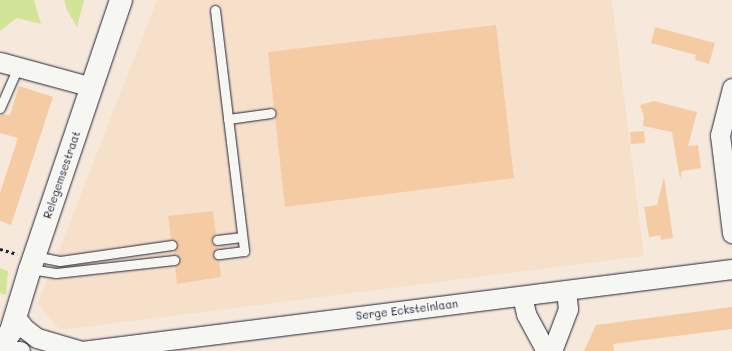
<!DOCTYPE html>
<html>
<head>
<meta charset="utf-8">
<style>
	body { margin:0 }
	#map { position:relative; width:732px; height:351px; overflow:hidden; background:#f6e9db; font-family:Mali,sans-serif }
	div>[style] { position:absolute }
	.built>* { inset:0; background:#f6e0ca }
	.green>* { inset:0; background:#d1e498 }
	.building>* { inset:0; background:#f5cba4 }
	.path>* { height:2.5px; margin-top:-1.25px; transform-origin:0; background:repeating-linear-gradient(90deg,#22223b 0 3px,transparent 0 6px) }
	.roads { filter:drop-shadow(0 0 1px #22223b) drop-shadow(0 0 1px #22223b) }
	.lane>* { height:9px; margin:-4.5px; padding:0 4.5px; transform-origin:4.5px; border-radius:4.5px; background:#f6f6f2 }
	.street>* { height:19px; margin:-9.5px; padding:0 9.5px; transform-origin:9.5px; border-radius:9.5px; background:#f6f6f2 }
	.secondary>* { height:22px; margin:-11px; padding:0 11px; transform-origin:11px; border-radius:11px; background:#f6f6f2 }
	span { translate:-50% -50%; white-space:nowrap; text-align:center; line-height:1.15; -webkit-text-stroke:3.5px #f6f6f2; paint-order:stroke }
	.street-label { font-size:11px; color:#22223b }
</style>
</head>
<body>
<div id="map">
	<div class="built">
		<i style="clip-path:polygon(157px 0,612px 0,644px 256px,60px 330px,38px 304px)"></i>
	</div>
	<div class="green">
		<i style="clip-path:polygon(0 0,34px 0,41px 24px,17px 18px,0 31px)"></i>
		<i style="clip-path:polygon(64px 0,84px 0,77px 27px,67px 10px)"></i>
		<i style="clip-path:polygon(0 268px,8px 271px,6px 295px,0 293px)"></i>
	</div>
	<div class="building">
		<i style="clip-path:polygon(496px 25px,514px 178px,285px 207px,275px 117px,277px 113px,274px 108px,268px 52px)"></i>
		<i style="clip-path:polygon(655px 27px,715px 43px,709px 64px,695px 60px,696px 55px,651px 43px)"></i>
		<i style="clip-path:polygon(19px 86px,53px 97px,11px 225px,0 221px,0 193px,18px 138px,0 133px,0 114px,10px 115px)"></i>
		<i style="clip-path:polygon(654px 101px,697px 112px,688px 146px,698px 145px,701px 168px,682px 171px,680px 179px,672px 132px,643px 126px,644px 117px,640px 105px)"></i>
		<i style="clip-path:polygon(644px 131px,645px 143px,631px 144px,630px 132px)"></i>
		<i style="clip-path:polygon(664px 177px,673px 238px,661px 240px,660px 235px,649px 237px,644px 207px,657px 205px)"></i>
		<i style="clip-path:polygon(213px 211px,216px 234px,211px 241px,218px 248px,212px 255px,219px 260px,221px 277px,177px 284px,175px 266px,180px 259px,173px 254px,178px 245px,171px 239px,168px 216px)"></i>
		<i style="clip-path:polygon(732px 307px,732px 329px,613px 344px,614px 351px,584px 351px,596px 325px)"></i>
	</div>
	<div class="path">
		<i style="left:0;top:249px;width:18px;rotate:16deg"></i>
	</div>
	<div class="roads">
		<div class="lane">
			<i style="left:215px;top:10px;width:243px;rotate:83.1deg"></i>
			<i style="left:244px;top:251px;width:26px;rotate:173deg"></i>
			<i style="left:0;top:108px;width:45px;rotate:-66.3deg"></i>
			<i style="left:228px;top:119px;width:43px;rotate:-7.9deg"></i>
			<i style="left:217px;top:240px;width:25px;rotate:-7deg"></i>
			<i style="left:34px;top:256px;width:26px;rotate:11deg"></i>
			<i style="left:60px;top:261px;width:113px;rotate:-8.1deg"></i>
			<i style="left:30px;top:269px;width:26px;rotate:9deg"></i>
			<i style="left:56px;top:273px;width:119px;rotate:-6.3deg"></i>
		</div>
		<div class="street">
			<i style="left:0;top:62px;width:95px;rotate:15.2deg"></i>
			<i style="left:732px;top:88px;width:49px;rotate:104.3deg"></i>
			<i style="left:720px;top:135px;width:99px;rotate:83deg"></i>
			<i style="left:522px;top:296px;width:18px;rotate:77deg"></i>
			<i style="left:526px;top:314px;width:42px;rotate:61.6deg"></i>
			<i style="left:16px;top:317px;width:14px;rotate:54deg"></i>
			<i style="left:24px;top:328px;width:16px;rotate:38deg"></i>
			<i style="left:37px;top:338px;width:47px;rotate:16.1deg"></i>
			<i style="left:3px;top:351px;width:17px"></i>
			<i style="left:82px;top:351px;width:655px;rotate:-7.19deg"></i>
			<i style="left:552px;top:351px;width:45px;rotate:-69.1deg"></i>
			<i style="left:568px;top:309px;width:18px;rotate:-96deg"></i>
		</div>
		<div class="secondary">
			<i style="left:0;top:348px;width:20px;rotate:-57deg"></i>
			<i style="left:11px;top:331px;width:65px;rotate:-73deg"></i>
			<i style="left:30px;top:269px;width:284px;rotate:-71.3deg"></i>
		</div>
	</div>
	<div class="street-label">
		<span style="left:62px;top:175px;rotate:-71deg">Relegemsestraat</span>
		<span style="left:407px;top:310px;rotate:-7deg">Serge Ecksteinlaan</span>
	</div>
</div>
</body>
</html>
